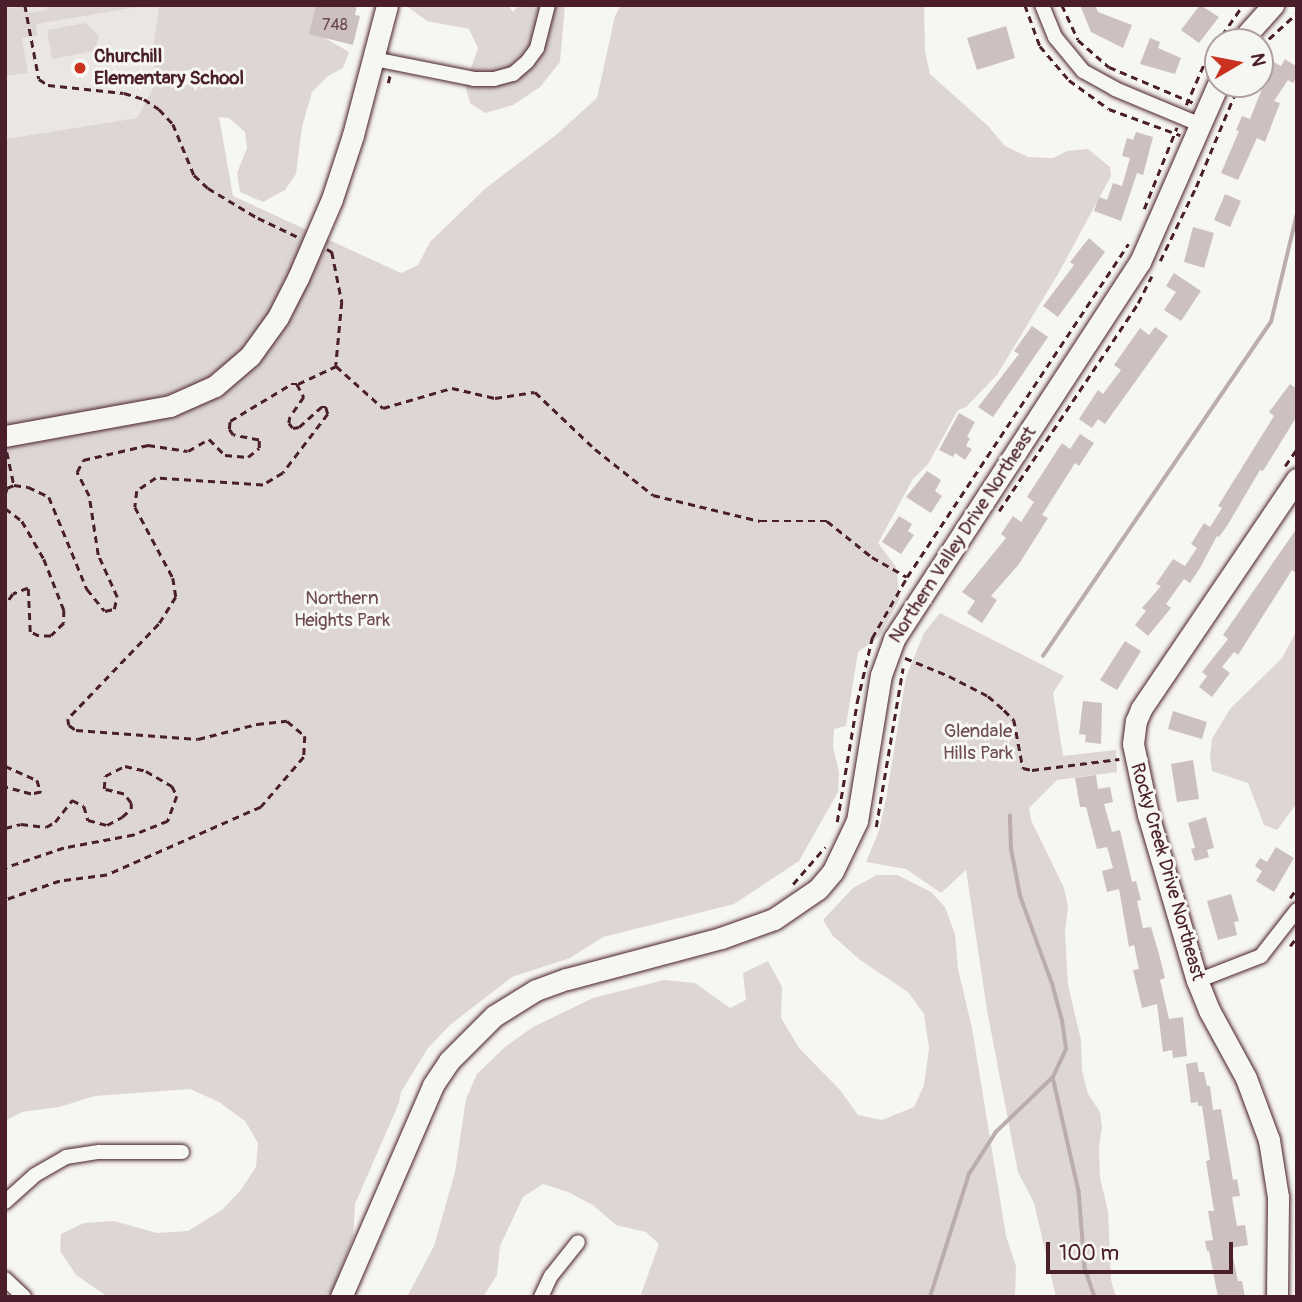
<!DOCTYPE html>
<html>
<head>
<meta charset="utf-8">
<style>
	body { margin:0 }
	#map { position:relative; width:1302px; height:1302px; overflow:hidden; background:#f6f6f2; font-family:Pangolin,sans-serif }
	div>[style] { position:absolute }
	.built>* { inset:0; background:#e9e6e3 }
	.green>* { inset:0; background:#ddd6d5 }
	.stream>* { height:3.5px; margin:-1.75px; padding:0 1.75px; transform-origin:1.75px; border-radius:1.75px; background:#bbadae }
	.building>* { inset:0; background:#ccc1c0 }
	.path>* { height:2.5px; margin-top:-1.25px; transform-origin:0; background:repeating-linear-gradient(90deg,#4a1f2b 0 7px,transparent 0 12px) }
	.roads { filter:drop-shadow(0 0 2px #4a1f2b) drop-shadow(0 0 2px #4a1f2b) }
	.street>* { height:14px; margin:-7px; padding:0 7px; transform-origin:7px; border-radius:7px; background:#f6f6f2 }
	.secondary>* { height:21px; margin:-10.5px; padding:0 10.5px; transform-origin:10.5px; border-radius:10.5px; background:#f6f6f2 }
	.dots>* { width:19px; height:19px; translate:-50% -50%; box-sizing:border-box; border:4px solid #f6f6f2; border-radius:50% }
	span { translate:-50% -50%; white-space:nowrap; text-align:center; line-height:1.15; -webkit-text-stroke:6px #f6f6f2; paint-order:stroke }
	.number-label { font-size:16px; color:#6a4850 }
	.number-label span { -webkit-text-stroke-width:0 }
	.poi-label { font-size:19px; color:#4a1f2b; font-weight:700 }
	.left { translate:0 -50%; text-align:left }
	.street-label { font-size:19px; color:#4a1f2b }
	.park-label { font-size:19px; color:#6f4d56 }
	.frame { position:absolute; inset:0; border:7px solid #4a1f2b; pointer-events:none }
	.north { position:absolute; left:1204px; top:28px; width:70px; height:70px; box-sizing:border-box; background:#f6f6f2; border:2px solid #b1a0a2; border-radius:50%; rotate:80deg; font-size:19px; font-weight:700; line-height:28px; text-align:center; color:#4a1f2b }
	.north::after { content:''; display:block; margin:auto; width:24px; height:32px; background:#c8321e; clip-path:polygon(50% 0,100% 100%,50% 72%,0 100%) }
	.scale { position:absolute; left:1046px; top:1242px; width:187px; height:32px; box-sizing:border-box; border:4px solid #4a1f2b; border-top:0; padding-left:9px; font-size:21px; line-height:24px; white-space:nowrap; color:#4a1f2b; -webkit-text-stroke:5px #f6f6f2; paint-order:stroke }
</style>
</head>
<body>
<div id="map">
	<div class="built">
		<i style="clip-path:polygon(5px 5px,159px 5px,152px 55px,157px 81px,137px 118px,5px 139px)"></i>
	</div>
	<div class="green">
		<i style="clip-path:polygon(47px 5px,143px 5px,143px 6px,36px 24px,37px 36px,22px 38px,28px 73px,5px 76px,5px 9px,26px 6px,27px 13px,47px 10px)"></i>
		<i style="clip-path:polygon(159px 5px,320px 5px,323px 37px,349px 52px,343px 68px,328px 76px,312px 92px,302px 127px,296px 174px,285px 190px,263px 202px,240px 192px,237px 173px,247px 148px,245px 132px,229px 118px,219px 117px,233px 196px,401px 273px,418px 265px,430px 242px,486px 188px,556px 135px,597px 98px,615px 16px,621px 5px,924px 5px,925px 51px,930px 74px,988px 126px,1005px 146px,1028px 157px,1053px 158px,1067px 151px,1088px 149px,1110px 167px,1111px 176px,1058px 274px,997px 375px,966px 407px,958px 410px,928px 464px,913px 479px,878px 543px,896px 567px,900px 598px,879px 637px,858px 652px,846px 726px,834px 729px,833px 746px,839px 772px,838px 792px,799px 861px,734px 904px,603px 937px,570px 958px,512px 977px,450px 1025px,428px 1048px,401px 1092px,399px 1103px,355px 1204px,353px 1238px,330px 1297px,108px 1297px,76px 1275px,60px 1251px,61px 1234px,84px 1223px,114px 1221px,157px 1233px,188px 1231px,222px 1210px,240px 1191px,256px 1167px,258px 1143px,245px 1121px,219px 1102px,190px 1089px,95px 1096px,59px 1107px,22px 1112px,5px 1121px,5px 139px,137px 118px,157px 81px,152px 55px)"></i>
		<i style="clip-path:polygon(405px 5px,508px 5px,513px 12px,519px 5px,565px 5px,560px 62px,540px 87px,513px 105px,485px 113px,470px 103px,465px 85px,478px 48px,469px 29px,427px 21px)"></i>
		<i style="clip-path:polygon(86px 23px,99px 37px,94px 51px,52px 59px,47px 30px)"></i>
		<i style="clip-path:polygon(940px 613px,1064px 676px,1053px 693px,1063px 756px,1116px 750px,1117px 772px,1057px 780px,1029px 808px,1031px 820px,1064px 888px,1068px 907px,1065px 931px,1068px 985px,1081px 1040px,1082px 1070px,1088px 1094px,1100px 1112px,1102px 1127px,1099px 1147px,1100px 1178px,1108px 1211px,1111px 1280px,1116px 1297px,1056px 1297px,1034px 1203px,1018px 1172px,987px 1010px,966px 870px,941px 893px,906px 869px,866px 862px,879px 831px,886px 799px,906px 677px,924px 633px)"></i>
		<i style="clip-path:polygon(1297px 630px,1297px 803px,1277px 830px,1264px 825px,1248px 783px,1212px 771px,1210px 757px,1212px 739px,1230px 709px,1282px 658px)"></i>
		<i style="clip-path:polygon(877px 875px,897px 875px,931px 892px,945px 907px,955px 934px,958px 969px,972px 1028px,1006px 1236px,1016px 1266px,1015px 1297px,640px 1297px,659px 1244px,646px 1232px,616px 1225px,593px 1205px,568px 1192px,543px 1184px,523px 1197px,500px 1246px,497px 1275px,483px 1297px,407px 1297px,434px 1246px,455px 1172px,466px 1099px,477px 1074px,505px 1047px,533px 1027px,593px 998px,664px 980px,695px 983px,730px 1008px,746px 1000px,743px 973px,768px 961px,782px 987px,781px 1018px,799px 1048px,840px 1090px,858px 1115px,882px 1120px,914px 1107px,924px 1085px,929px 1048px,924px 1014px,908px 992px,860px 960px,833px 936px,823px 920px,853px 888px)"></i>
	</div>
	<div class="stream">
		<i style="left:1043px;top:656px;width:404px;rotate:-55.7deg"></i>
		<i style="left:1271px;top:322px;width:111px;rotate:-76.5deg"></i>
		<i style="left:1053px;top:1077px;width:117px;rotate:77.2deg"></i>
		<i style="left:1079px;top:1191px;width:77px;rotate:85.5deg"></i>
		<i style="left:1085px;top:1268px;width:31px;rotate:71deg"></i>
		<i style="left:930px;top:1297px;width:129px;rotate:-72.4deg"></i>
		<i style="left:969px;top:1174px;width:50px;rotate:-57.3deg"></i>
		<i style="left:996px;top:1132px;width:79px;rotate:-44deg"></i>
		<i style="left:1053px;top:1077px;width:31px;rotate:-65deg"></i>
		<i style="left:1066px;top:1049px;width:28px;rotate:-98deg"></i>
		<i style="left:1062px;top:1021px;width:38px;rotate:-105deg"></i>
		<i style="left:1052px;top:984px;width:94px;rotate:-110deg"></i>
		<i style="left:1020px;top:896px;width:48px;rotate:-100.8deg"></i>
		<i style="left:1011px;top:849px;width:33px;rotate:-92deg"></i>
	</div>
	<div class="building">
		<i style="clip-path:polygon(316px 5px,357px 5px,355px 15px,360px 16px,353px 45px,309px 34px)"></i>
		<i style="clip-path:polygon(1080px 5px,1095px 5px,1098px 12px,1132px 25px,1123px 48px,1091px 32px)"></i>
		<i style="clip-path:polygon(1200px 5px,1219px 17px,1199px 43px,1181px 30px)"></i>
		<i style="clip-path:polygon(1006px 26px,1015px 58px,977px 70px,967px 38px)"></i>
		<i style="clip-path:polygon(1150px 38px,1160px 42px,1158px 48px,1181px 58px,1175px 74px,1140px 64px)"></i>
		<i style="clip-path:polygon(1285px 59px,1297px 67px,1297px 76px,1293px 83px,1288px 80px,1274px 101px,1280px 103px,1265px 142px,1257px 138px,1238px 180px,1221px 173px,1239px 131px,1236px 130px,1242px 116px,1250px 119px,1265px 81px,1261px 79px,1272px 61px,1281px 66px)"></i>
		<i style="clip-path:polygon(1136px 132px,1153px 137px,1143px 175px,1137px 173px,1121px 221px,1094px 211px,1099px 197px,1107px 200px,1113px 183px,1122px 186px,1130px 158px,1122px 156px,1127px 138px,1133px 140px)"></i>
		<i style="clip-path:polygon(1225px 194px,1241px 201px,1230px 227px,1214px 220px)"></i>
		<i style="clip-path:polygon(1193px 227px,1214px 233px,1204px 268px,1184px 262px)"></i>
		<i style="clip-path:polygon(1089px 238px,1105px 252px,1058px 317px,1043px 306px,1074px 265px,1070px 262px)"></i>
		<i style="clip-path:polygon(1174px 273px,1201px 291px,1181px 321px,1164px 310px,1176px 292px,1166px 286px)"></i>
		<i style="clip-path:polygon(1032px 326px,1048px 337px,993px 417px,978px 407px,1019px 354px,1014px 351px)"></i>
		<i style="clip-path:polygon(1155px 327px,1168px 336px,1105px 424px,1098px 419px,1092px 428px,1079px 419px,1098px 390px,1103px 394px,1121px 370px,1114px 365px,1140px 328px,1149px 335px)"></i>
		<i style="clip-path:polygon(1290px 384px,1297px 389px,1297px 416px,1263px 471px,1260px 470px,1227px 526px,1219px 537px,1217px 536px,1200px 568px,1190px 583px,1184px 579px,1166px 604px,1171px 608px,1148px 636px,1135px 625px,1146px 611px,1142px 608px,1161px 586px,1156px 584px,1173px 559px,1185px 566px,1197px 548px,1191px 544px,1204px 523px,1210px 527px,1222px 508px,1218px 506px,1274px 416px,1269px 412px)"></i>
		<i style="clip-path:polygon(959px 413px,975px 422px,967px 437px,970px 438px,966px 446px,972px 449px,965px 460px,955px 453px,953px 457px,939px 450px)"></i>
		<i style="clip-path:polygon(1080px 434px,1094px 443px,1079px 466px,1075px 463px,1042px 515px,1048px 518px,1019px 564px,991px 596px,997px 600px,982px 623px,967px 613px,975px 601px,962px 592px,1006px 538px,1001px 534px,1013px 516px,1021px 522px,1034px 502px,1027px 497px,1062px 443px,1070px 449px)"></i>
		<i style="clip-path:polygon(927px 471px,941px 480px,935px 491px,942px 496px,931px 513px,906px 497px)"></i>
		<i style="clip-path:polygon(899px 516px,912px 524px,908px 531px,914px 535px,901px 554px,882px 542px)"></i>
		<i style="clip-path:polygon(1297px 528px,1297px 574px,1292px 570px,1238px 655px,1234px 652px,1222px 667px,1230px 673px,1212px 697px,1199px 687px,1207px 676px,1202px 672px,1228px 639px,1223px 635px)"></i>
		<i style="clip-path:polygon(1125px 641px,1141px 651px,1117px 690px,1100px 680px)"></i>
		<i style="clip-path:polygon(1083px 701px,1102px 703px,1101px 744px,1085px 742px,1086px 735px,1079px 734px)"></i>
		<i style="clip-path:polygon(1173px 711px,1207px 722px,1202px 739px,1168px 729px)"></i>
		<i style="clip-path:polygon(1193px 760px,1199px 799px,1177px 802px,1171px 764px)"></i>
		<i style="clip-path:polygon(1096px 775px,1098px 789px,1110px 787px,1113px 802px,1104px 804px,1112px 832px,1120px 830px,1132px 882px,1136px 881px,1141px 900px,1137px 901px,1143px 928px,1151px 927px,1159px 954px,1165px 978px,1160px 980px,1169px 1019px,1183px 1017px,1187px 1056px,1173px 1058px,1172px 1050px,1163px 1052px,1157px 1004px,1142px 1008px,1133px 970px,1139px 969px,1134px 945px,1129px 947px,1119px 889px,1107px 892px,1102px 871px,1113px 868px,1107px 847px,1097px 849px,1086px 807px,1080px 807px,1075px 778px)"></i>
		<i style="clip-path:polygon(1206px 817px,1214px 848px,1207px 850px,1209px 857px,1195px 861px,1191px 849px,1195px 848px,1188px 823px)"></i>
		<i style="clip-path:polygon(1276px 847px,1294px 858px,1274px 892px,1256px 881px,1262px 871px,1255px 866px,1260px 858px,1267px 862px)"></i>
		<i style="clip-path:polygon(1231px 894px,1239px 921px,1234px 922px,1237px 935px,1218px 940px,1207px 901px)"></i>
		<i style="clip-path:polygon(1197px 1062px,1199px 1072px,1204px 1072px,1207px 1086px,1210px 1086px,1213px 1110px,1221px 1109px,1233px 1180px,1237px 1179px,1240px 1196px,1232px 1197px,1237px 1226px,1245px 1225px,1248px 1245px,1231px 1248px,1238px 1281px,1242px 1281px,1245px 1297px,1218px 1297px,1209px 1251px,1207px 1251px,1205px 1241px,1213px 1240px,1208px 1211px,1214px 1211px,1206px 1161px,1210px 1160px,1202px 1106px,1198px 1106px,1198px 1102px,1191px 1103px,1186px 1064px)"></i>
	</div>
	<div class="path">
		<i style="left:25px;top:5px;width:75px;rotate:79.3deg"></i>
		<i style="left:39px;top:79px;width:11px;rotate:34deg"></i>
		<i style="left:48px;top:85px;width:76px;rotate:6deg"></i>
		<i style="left:124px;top:93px;width:21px;rotate:17deg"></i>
		<i style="left:144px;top:99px;width:18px;rotate:34deg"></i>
		<i style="left:159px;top:109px;width:21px;rotate:47deg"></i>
		<i style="left:173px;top:124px;width:55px;rotate:67.6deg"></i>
		<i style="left:194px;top:175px;width:19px;rotate:43deg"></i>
		<i style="left:208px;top:188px;width:58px;rotate:31deg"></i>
		<i style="left:258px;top:218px;width:44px;rotate:25.4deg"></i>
		<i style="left:1025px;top:5px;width:44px;rotate:69.9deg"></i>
		<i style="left:1040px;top:46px;width:45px;rotate:49.5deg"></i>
		<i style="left:1069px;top:80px;width:49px;rotate:35.9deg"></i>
		<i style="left:1109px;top:109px;width:76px;rotate:20.1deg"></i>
		<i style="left:1062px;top:5px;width:38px;rotate:65deg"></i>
		<i style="left:1078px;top:40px;width:41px;rotate:41.1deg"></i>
		<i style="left:1109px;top:67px;width:92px;rotate:23deg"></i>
		<i style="left:1260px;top:47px;width:50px;rotate:-42.6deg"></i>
		<i style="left:388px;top:83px;width:8px;rotate:-76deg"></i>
		<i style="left:1186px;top:105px;width:55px;rotate:-66.3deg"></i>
		<i style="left:1208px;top:55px;width:61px;rotate:-55deg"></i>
		<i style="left:1144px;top:209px;width:88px;rotate:-68.1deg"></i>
		<i style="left:327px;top:249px;width:6px;rotate:31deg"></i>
		<i style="left:332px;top:252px;width:51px;rotate:78.7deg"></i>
		<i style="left:342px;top:302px;width:64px;rotate:95.4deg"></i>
		<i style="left:336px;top:366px;width:63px;rotate:41.8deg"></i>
		<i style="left:383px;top:408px;width:72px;rotate:-16.2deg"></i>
		<i style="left:452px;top:388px;width:44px;rotate:13.1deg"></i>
		<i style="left:495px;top:398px;width:40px;rotate:-8.5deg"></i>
		<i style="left:535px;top:392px;width:83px;rotate:43.5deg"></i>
		<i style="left:595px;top:449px;width:74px;rotate:38.4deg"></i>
		<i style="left:653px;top:495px;width:110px;rotate:13.7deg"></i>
		<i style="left:760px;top:521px;width:67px"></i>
		<i style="left:827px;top:521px;width:58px;rotate:38.7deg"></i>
		<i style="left:872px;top:557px;width:40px;rotate:29.7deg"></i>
		<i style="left:1160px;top:261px;width:82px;rotate:-64.1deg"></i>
		<i style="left:1196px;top:187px;width:112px;rotate:-67.3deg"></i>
		<i style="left:298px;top:384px;width:42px;rotate:-25.3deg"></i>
		<i style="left:7px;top:452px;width:34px;rotate:78deg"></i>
		<i style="left:1285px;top:466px;width:21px;rotate:-55deg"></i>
		<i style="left:5px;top:494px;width:6px;rotate:-72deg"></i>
		<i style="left:7px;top:488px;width:8px;rotate:-23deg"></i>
		<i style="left:14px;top:485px;width:14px;rotate:8deg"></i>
		<i style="left:28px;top:487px;width:23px;rotate:25deg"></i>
		<i style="left:49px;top:497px;width:100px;rotate:67.6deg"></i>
		<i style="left:87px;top:589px;width:28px;rotate:51deg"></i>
		<i style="left:105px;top:611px;width:9px;rotate:-13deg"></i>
		<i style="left:114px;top:609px;width:12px;rotate:-76deg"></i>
		<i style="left:117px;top:597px;width:46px;rotate:-114.3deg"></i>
		<i style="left:98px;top:555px;width:60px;rotate:-98.7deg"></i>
		<i style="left:89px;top:496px;width:27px;rotate:-117deg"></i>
		<i style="left:77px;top:472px;width:13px;rotate:-63deg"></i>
		<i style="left:83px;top:460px;width:67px;rotate:-13deg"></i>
		<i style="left:148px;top:445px;width:40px;rotate:8.5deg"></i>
		<i style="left:188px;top:451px;width:24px;rotate:-30deg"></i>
		<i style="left:209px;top:439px;width:23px;rotate:45deg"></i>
		<i style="left:225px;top:455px;width:23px;rotate:5deg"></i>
		<i style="left:248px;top:457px;width:14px;rotate:-39deg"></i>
		<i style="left:259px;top:448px;width:8px;rotate:-90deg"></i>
		<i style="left:259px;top:440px;width:26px;rotate:-169deg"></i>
		<i style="left:233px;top:435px;width:7px;rotate:-124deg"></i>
		<i style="left:229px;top:429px;width:8px;rotate:-83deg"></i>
		<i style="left:230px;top:421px;width:71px;rotate:-31.2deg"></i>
		<i style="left:291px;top:384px;width:6px"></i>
		<i style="left:297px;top:384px;width:15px;rotate:62deg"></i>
		<i style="left:304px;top:397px;width:24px;rotate:125deg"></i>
		<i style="left:290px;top:417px;width:6px;rotate:99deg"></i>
		<i style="left:289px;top:423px;width:6px;rotate:51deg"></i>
		<i style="left:293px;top:428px;width:6px;rotate:-9deg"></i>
		<i style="left:299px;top:427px;width:30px;rotate:-42deg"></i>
		<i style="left:321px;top:407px;width:5px"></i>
		<i style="left:326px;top:407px;width:7px;rotate:74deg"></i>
		<i style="left:328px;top:414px;width:74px;rotate:127.3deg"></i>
		<i style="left:283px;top:473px;width:23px;rotate:149deg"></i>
		<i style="left:263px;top:485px;width:107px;rotate:-176.3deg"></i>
		<i style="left:156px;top:478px;width:23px;rotate:146deg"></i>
		<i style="left:137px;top:491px;width:16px;rotate:97deg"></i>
		<i style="left:135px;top:507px;width:81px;rotate:61.8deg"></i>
		<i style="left:173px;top:578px;width:19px;rotate:81deg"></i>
		<i style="left:176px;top:597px;width:32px;rotate:122deg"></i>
		<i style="left:159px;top:624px;width:132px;rotate:133.8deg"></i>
		<i style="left:68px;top:719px;width:6px;rotate:81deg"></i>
		<i style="left:69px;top:725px;width:9px;rotate:36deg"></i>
		<i style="left:76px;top:730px;width:122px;rotate:4.2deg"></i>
		<i style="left:198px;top:739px;width:61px;rotate:-14.3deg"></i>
		<i style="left:257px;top:724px;width:30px;rotate:-6deg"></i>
		<i style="left:287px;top:721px;width:23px;rotate:40deg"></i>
		<i style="left:305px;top:736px;width:21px;rotate:93deg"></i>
		<i style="left:304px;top:757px;width:66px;rotate:130.7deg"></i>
		<i style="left:261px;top:807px;width:168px;rotate:156.2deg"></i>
		<i style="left:107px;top:875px;width:47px;rotate:172.7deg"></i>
		<i style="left:60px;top:881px;width:58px;rotate:160.9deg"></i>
		<i style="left:5px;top:508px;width:21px;rotate:37deg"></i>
		<i style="left:22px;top:521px;width:44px;rotate:59.9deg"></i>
		<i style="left:44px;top:559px;width:55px;rotate:68.6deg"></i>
		<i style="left:64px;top:610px;width:13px;rotate:90deg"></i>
		<i style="left:64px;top:623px;width:18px;rotate:135deg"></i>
		<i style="left:51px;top:636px;width:12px;rotate:180deg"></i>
		<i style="left:39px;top:636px;width:10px;rotate:-156deg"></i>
		<i style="left:30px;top:632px;width:44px;rotate:-92.6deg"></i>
		<i style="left:28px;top:588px;width:16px;rotate:158deg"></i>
		<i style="left:13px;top:594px;width:14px;rotate:124deg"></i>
		<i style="left:999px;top:511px;width:250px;rotate:-56.2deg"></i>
		<i style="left:1138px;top:303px;width:30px;rotate:-63deg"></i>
		<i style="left:905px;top:658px;width:48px;rotate:22.2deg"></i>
		<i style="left:949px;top:676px;width:44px;rotate:27.1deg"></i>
		<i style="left:988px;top:696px;width:21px;rotate:41deg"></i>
		<i style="left:1004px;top:710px;width:14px;rotate:45deg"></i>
		<i style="left:1014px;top:720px;width:49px;rotate:79.4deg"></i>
		<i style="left:1023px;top:768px;width:9px;rotate:13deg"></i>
		<i style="left:1032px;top:770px;width:88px;rotate:-7.2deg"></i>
		<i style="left:5px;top:766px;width:35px;rotate:24deg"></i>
		<i style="left:37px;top:780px;width:13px;rotate:72deg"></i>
		<i style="left:41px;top:792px;width:10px;rotate:169deg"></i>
		<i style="left:31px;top:794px;width:27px;rotate:-165deg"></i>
		<i style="left:837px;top:822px;width:122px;rotate:-80.5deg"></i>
		<i style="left:857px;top:702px;width:66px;rotate:-76.8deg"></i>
		<i style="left:872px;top:638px;width:70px;rotate:-60.2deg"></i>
		<i style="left:907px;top:577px;width:400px;rotate:-56.4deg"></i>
		<i style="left:876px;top:827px;width:161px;rotate:-80.4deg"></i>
		<i style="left:5px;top:828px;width:16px;rotate:-14deg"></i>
		<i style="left:21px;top:824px;width:25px;rotate:7deg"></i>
		<i style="left:46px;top:827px;width:10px;rotate:-29deg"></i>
		<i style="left:55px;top:822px;width:28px;rotate:-52deg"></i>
		<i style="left:72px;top:800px;width:13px;rotate:27deg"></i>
		<i style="left:84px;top:806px;width:15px;rotate:74deg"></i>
		<i style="left:88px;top:820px;width:20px;rotate:15deg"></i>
		<i style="left:107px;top:825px;width:17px;rotate:-28deg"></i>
		<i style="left:122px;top:817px;width:12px;rotate:-42deg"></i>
		<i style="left:131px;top:809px;width:6px;rotate:-90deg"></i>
		<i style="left:131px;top:803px;width:11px;rotate:-128deg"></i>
		<i style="left:124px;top:794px;width:21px;rotate:-166deg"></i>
		<i style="left:104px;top:789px;width:13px;rotate:-86deg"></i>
		<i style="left:105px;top:776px;width:22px;rotate:-27deg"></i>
		<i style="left:125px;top:766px;width:22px;rotate:13deg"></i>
		<i style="left:146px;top:771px;width:30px;rotate:30deg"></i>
		<i style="left:172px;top:786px;width:11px;rotate:63deg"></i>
		<i style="left:177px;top:796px;width:27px;rotate:110deg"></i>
		<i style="left:168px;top:821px;width:37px;rotate:158deg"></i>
		<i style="left:134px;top:835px;width:71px;rotate:169.5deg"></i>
		<i style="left:64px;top:848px;width:62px;rotate:161.3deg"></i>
		<i style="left:793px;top:884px;width:49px;rotate:-49.1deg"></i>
		<i style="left:1290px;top:898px;width:12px;rotate:-55deg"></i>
		<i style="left:1290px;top:946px;width:11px;rotate:-52deg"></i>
	</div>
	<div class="roads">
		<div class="street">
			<i style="left:1042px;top:5px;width:35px;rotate:68deg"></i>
			<i style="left:1055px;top:37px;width:44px;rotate:50.5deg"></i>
			<i style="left:1083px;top:71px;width:37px;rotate:29deg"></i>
			<i style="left:1115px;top:89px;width:93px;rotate:22.7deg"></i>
			<i style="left:374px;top:59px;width:102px;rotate:11.3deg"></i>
			<i style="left:474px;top:79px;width:20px"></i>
			<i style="left:494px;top:79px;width:20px;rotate:-15deg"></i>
			<i style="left:513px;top:74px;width:18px;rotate:-41deg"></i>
			<i style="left:527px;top:62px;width:17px;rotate:-54deg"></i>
			<i style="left:537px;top:48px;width:44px;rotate:-75.7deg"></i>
			<i style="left:1197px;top:981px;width:69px;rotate:-21.3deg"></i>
			<i style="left:1261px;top:956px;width:58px;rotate:-52deg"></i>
			<i style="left:5px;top:1202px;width:40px;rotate:-42deg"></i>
			<i style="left:35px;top:1175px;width:36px;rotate:-30deg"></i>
			<i style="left:66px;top:1157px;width:33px;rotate:-9deg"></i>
			<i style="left:99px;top:1152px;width:83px"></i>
			<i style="left:5px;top:1279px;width:26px;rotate:43deg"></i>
			<i style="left:541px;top:1297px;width:23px;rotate:-65deg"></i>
			<i style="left:551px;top:1276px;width:43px;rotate:-51.5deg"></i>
		</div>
		<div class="secondary">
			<i style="left:1240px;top:42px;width:50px;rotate:-48.3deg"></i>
			<i style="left:5px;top:436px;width:168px;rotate:-10.3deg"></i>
			<i style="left:170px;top:406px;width:49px;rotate:-24deg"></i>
			<i style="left:215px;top:386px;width:46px;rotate:-40.6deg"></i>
			<i style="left:250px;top:356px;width:48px;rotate:-54.3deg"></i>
			<i style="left:278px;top:317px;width:44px;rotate:-62.9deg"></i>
			<i style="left:298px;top:278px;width:86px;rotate:-66.7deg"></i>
			<i style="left:332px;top:199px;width:67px;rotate:-71.8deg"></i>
			<i style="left:353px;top:135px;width:134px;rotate:-75.3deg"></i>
			<i style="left:341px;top:1297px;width:231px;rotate:-66.5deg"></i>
			<i style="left:433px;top:1085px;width:29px;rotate:-56deg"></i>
			<i style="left:449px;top:1061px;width:64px;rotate:-45deg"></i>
			<i style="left:494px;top:1016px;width:49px;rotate:-31.8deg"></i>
			<i style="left:536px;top:990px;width:33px;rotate:-20deg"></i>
			<i style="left:567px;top:979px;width:159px;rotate:-14.9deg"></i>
			<i style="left:721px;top:938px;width:56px;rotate:-19.7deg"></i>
			<i style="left:774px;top:919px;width:53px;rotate:-34.3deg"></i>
			<i style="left:818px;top:889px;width:23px;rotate:-50deg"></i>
			<i style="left:833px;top:871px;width:55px;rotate:-64.4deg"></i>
			<i style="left:857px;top:821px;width:148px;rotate:-80.7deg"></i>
			<i style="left:881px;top:675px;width:38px;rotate:-70deg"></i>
			<i style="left:894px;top:639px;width:450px;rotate:-56.9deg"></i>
			<i style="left:1140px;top:262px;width:194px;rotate:-66.3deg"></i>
			<i style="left:1277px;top:1297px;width:100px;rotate:-89.4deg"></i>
			<i style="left:1278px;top:1197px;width:58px;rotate:-99deg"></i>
			<i style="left:1269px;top:1140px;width:66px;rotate:-110.4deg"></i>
			<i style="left:1246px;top:1078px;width:77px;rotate:-118.6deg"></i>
			<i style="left:1209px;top:1010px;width:31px;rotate:-112deg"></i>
			<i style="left:1197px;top:981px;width:173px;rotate:-106.4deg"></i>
			<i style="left:1148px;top:815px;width:73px;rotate:-101.9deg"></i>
			<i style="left:1133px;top:744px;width:23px;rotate:-83deg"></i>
			<i style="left:1136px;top:721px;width:13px;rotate:-67deg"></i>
			<i style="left:1141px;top:709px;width:278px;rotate:-55.9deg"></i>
		</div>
	</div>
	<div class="dots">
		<i style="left:80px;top:68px;background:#c8321e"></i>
	</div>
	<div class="number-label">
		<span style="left:335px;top:25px">748</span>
	</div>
	<div class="poi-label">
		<span class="left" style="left:94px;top:68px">Churchill<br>Elementary School</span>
	</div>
	<div class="street-label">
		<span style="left:963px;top:535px;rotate:-57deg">Northern Valley Drive Northeast</span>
		<span style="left:1167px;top:872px;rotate:74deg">Rocky Creek Drive Northeast</span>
	</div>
	<div class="park-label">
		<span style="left:342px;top:610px">Northern<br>Heights Park</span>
		<span style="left:978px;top:743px">Glendale<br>Hills Park</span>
	</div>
	<div class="frame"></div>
	<div class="north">N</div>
	<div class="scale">100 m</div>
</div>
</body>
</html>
